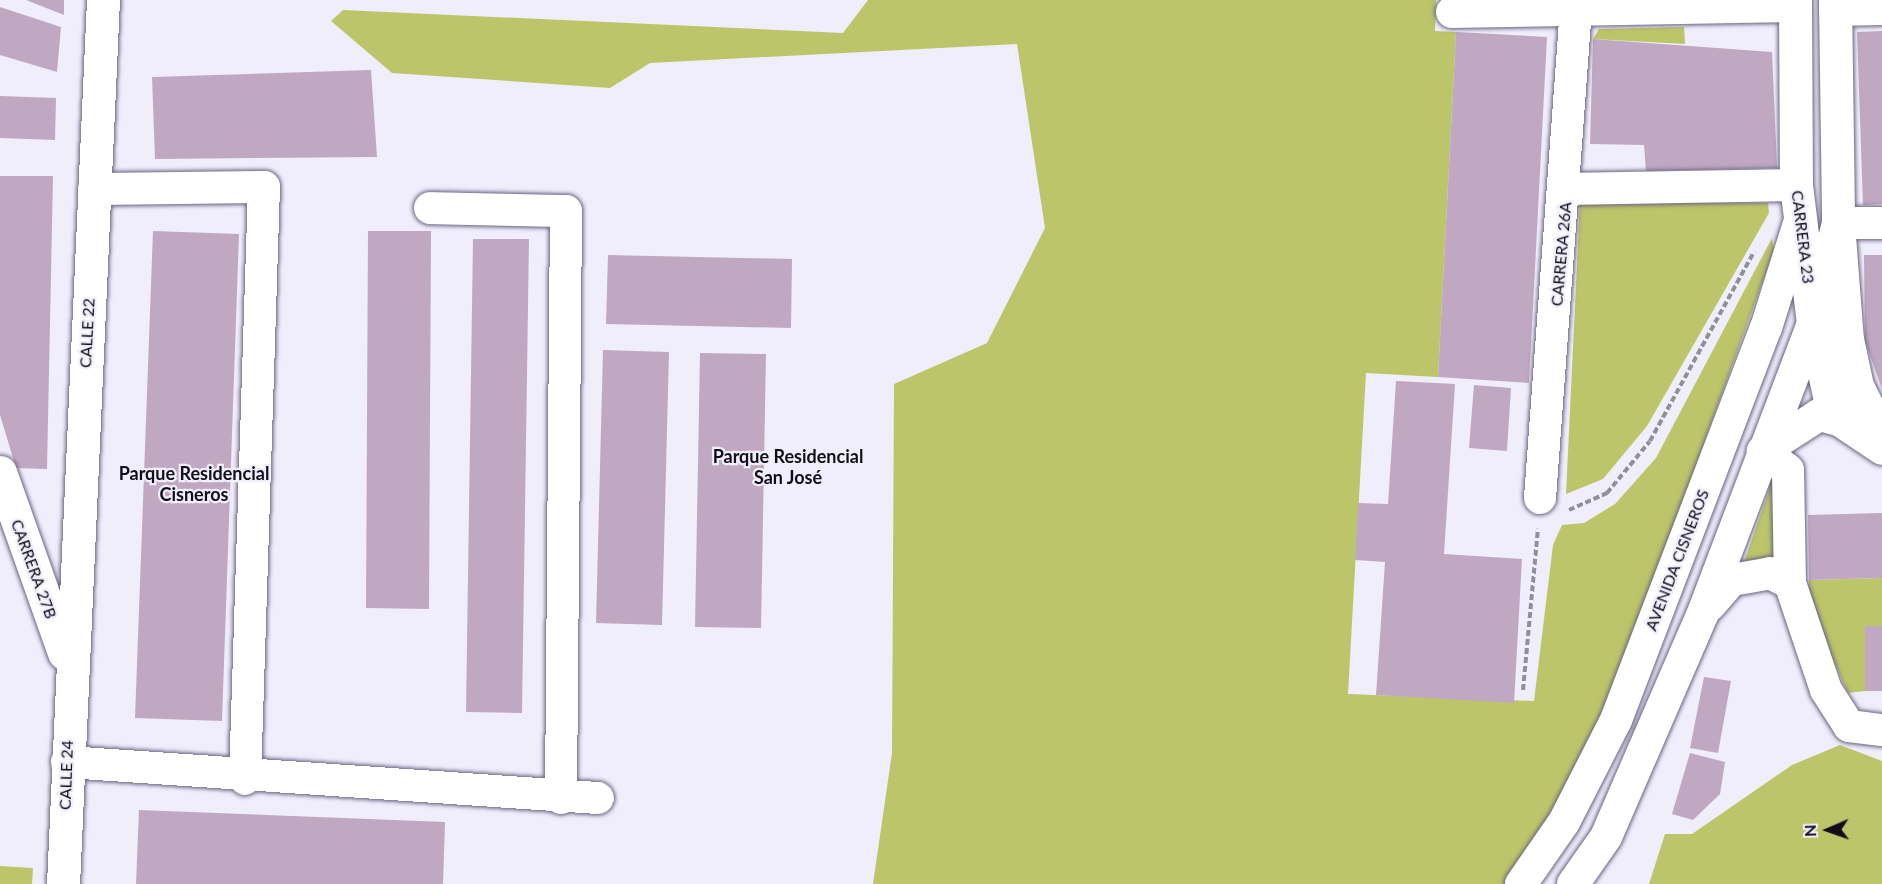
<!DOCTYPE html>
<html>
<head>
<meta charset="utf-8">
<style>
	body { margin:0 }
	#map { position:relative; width:1882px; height:884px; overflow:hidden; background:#f1eefc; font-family:Lato,sans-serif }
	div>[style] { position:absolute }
	.green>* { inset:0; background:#bdc56a }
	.building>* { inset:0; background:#c0a8c2 }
	.path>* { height:4px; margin-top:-2px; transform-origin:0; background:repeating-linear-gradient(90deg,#928f9c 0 6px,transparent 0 9px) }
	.roads { filter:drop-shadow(0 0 2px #6a6480) drop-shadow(0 0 2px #6a6480) }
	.minor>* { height:32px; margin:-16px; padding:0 16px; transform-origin:16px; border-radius:16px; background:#fff }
	.tertiary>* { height:33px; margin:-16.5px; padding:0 16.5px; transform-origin:16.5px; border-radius:16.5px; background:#fff }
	span { translate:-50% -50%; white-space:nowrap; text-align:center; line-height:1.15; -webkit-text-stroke:4.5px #f1eefc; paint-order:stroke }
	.street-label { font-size:16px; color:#110e19 }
	.neighbourhood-label { font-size:18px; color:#110e19; font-weight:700 }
	.north { position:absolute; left:1798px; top:800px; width:60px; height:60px; -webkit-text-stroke:4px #f1eefc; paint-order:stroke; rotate:268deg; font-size:16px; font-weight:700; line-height:24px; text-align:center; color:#110e19 }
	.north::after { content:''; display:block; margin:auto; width:21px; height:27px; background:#110e19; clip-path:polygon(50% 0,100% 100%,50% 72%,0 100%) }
</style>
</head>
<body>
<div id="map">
	<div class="green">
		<i style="clip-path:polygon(868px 0,1436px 0,1435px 31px,1456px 32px,1438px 377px,1366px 373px,1348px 694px,1534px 701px,1553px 545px,1562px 525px,1584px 523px,1615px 504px,1656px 458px,1772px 238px,1774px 250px,1594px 747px,1508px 884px,873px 884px,892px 753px,894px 384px,987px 343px,1045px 228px,1017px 44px,650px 63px,610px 88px,392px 73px,331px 21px,343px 10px,843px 33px)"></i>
		<i style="clip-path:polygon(1684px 27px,1685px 44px,1593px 39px,1599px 29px)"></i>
		<i style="clip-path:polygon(1580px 202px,1768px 203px,1769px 213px,1647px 426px,1603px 479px,1566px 494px)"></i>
		<i style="clip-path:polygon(1773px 479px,1782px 564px,1743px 565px)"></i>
		<i style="clip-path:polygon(1882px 578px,1882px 626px,1865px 627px,1865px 691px,1848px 693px,1808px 604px,1809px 580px)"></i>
		<i style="clip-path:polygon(1840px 745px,1882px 761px,1882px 884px,1649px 884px,1665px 834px,1692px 834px,1792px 765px)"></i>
		<i style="clip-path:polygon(0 866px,33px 868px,32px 884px,0 884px)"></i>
	</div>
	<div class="building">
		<i style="clip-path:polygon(26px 0,64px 0,64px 15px)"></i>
		<i style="clip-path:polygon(0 7px,61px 27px,57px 72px,0 55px)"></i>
		<i style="clip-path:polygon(1882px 31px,1882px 204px,1863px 205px,1857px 32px)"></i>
		<i style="clip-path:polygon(1456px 32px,1547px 37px,1529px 383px,1438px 377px)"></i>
		<i style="clip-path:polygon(1593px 39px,1772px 52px,1777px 168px,1646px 171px,1644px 145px,1590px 144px)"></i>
		<i style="clip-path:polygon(371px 70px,377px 157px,155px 159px,152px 77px)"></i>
		<i style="clip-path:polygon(0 96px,56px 98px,55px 140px,0 138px)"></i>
		<i style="clip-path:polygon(0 176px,53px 176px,47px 469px,16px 468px,0 415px)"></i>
		<i style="clip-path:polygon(153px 231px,239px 234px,222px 721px,135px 718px)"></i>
		<i style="clip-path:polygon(368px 231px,431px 231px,429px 609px,366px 608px)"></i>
		<i style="clip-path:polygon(473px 239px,529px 239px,522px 713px,466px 712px)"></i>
		<i style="clip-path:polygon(608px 255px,792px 259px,791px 328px,606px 324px)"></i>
		<i style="clip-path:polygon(1864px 255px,1882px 255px,1882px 389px,1865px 341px)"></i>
		<i style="clip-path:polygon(603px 350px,669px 352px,662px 625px,596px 623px)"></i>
		<i style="clip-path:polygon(700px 353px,766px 354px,761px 628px,695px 627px)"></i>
		<i style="clip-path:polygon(1396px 381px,1455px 384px,1444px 554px,1522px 559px,1514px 703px,1376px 695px,1385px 562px,1355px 560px,1358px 503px,1388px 504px)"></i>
		<i style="clip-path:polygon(1474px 385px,1511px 388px,1507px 451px,1469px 448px)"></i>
		<i style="clip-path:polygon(1882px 513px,1882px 578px,1809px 580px,1808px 515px)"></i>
		<i style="clip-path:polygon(1865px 626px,1882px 626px,1882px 691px,1865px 691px)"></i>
		<i style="clip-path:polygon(1704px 677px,1731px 681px,1718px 753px,1690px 748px)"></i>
		<i style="clip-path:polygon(1690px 753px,1725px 762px,1720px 794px,1693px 820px,1672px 814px)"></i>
		<i style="clip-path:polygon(139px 810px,445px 822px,443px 884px,136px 884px)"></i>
	</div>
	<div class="path">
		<i style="left:1569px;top:510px;width:42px;rotate:-24.1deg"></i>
		<i style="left:1607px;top:493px;width:67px;rotate:-50.4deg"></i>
		<i style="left:1650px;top:441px;width:216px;rotate:-61.2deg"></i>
		<i style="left:1523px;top:690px;width:162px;rotate:-84.7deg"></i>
	</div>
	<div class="roads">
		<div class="minor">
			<i style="left:1835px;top:10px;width:47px;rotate:-1.2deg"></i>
			<i style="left:1452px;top:12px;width:343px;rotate:-1deg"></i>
			<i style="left:94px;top:189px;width:170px;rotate:-0.7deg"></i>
			<i style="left:264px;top:187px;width:592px;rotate:91.84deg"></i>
			<i style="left:1566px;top:189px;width:230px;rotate:-1deg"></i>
			<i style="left:430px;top:208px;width:136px;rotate:1.3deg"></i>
			<i style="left:566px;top:211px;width:587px;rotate:90.49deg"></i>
			<i style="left:1842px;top:421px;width:24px;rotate:-165deg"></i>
			<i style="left:1819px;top:415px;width:67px;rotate:147.3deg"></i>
			<i style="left:1763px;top:451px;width:31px;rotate:37deg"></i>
			<i style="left:1788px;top:470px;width:113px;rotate:89deg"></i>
			<i style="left:1790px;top:583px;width:113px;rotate:71.4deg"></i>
			<i style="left:1826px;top:690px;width:43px;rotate:57.4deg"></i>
			<i style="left:1849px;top:726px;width:33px;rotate:7deg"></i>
			<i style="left:1540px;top:498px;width:490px;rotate:-85.8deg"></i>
			<i style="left:1710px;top:605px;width:33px;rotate:-49deg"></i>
			<i style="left:1732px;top:580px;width:39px;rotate:-10deg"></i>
			<i style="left:1770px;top:573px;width:22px;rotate:27deg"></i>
			<i style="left:67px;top:762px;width:532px;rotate:3.88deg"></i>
			<i style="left:1521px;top:884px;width:75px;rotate:-55.3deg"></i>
			<i style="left:1564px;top:822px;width:114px;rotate:-63deg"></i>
			<i style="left:1616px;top:720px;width:420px;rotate:-69.1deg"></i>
			<i style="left:1766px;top:328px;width:113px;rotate:-72.5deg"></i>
			<i style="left:1573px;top:884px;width:57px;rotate:-54.9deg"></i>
			<i style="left:1606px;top:837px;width:244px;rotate:-66.6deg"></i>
			<i style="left:1703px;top:613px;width:310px;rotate:-69.2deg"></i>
			<i style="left:1813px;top:323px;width:103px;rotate:-76deg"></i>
			<i style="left:1838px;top:223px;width:44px"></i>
		</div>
		<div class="tertiary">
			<i style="left:1795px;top:0;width:185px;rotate:89.7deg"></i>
			<i style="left:1796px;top:185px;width:139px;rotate:83deg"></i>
			<i style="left:1813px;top:323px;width:74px;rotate:77.5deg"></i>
			<i style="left:1829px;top:395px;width:29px;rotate:63deg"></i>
			<i style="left:1842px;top:421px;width:48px;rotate:34deg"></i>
			<i style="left:1835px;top:0;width:223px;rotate:89.2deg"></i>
			<i style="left:1838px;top:223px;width:116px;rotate:85.6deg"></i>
			<i style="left:1847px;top:339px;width:48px;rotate:78deg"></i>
			<i style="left:1857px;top:386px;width:56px;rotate:63.4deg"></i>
			<i style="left:0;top:472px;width:192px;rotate:70.5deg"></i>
			<i style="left:63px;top:884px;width:885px;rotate:-87.41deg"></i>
		</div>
	</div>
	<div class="street-label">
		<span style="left:1803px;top:237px;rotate:83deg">CARRERA 23</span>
		<span style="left:1561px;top:254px;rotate:-85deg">CARRERA 26A</span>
		<span style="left:87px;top:333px;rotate:-87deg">CALLE 22</span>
		<span style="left:1677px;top:560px;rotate:-69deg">AVENIDA CISNEROS</span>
		<span style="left:34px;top:569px;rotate:70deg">CARRERA 27B</span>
		<span style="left:66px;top:775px;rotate:-88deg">CALLE 24</span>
	</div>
	<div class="neighbourhood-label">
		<span style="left:788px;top:467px">Parque Residencial<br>San José</span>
		<span style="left:194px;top:484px">Parque Residencial<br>Cisneros</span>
	</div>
	<div class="north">N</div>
</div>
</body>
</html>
